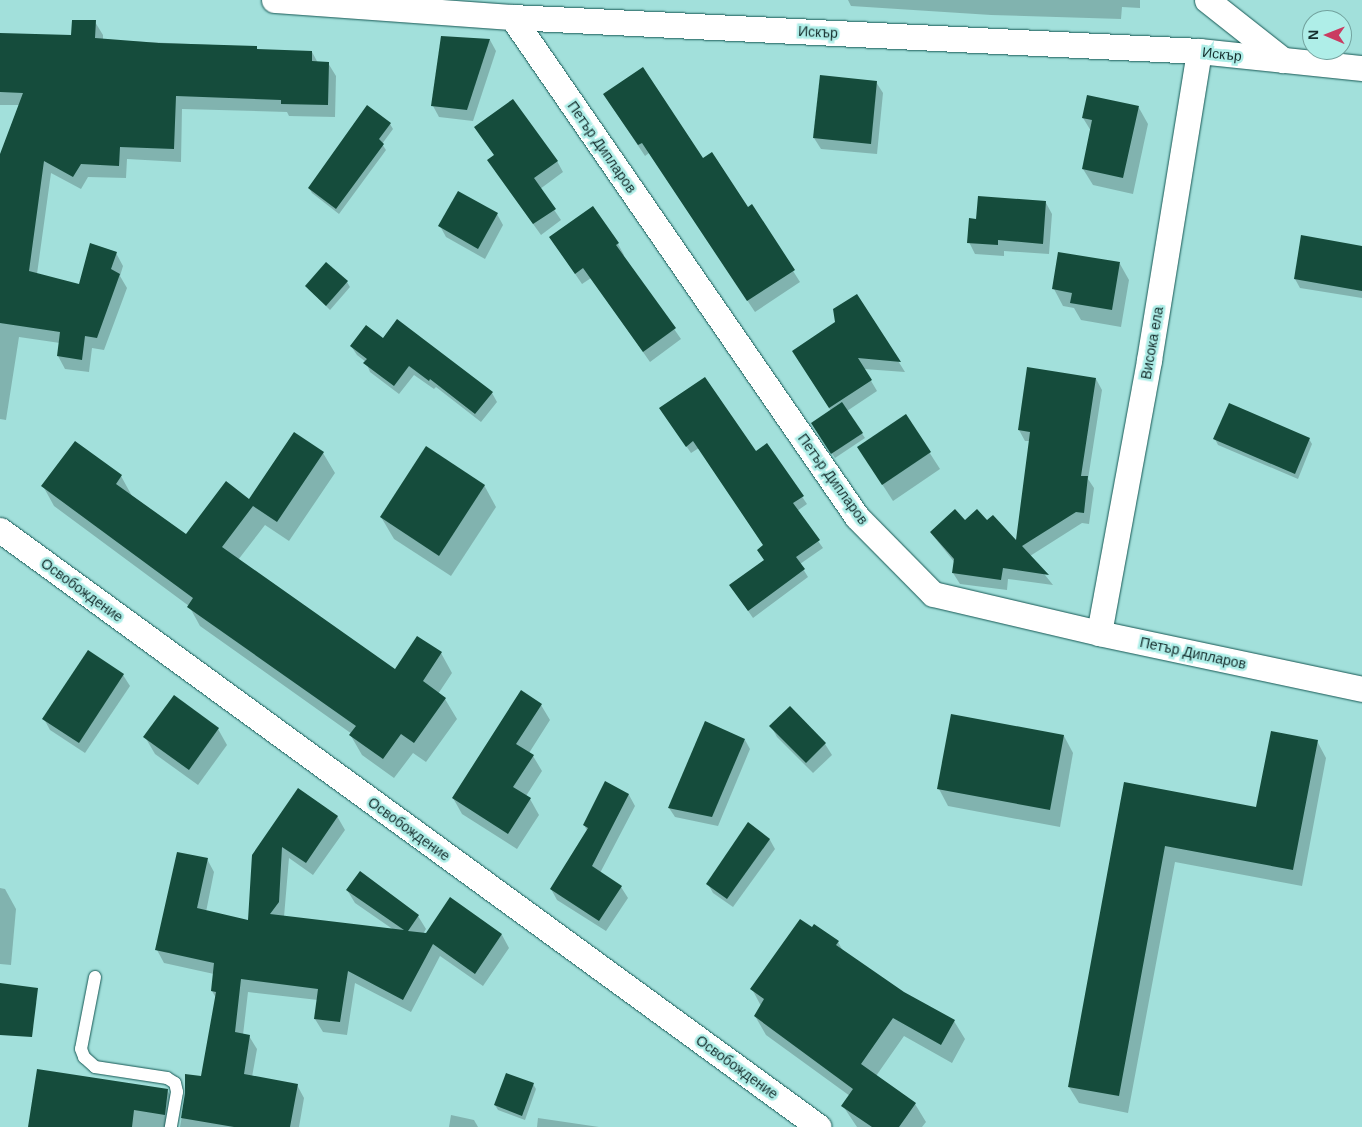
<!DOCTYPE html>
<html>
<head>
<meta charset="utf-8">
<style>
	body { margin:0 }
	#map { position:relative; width:1362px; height:1127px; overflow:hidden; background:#a2e0db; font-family:Helvetica,sans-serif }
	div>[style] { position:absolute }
	.shadow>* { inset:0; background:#0003 }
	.building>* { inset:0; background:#154c3c }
	.roads { filter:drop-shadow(0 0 1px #165754) drop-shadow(0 0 1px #165754) }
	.service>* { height:12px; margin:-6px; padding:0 6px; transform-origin:6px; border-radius:6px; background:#fff }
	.minor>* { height:25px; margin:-12.5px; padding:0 12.5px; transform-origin:12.5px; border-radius:12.5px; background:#fff }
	span { translate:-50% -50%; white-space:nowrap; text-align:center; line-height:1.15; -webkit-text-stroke:5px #afeee8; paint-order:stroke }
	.street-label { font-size:14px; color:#162f2e }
	.north { position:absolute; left:1302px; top:10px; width:50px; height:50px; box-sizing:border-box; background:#afeee8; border:1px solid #72a29e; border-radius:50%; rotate:271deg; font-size:14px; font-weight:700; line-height:20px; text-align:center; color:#162f2e }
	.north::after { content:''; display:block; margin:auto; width:18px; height:22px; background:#ca3b61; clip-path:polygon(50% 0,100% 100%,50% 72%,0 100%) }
</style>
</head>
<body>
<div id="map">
	<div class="shadow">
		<i style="clip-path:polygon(848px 0,1140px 0,1140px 8px,1122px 7px,1121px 19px,991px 15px,851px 6px)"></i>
		<i style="clip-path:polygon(95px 22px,103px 35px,103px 40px,256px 47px,258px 51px,312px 52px,318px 63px,328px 63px,336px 76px,335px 117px,289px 116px,287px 112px,182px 109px,181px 162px,127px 159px,126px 178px,88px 177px,81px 189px,51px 173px,37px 274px,80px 285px,116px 253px,123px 266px,120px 276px,127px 288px,104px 350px,92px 348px,89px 372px,65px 369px,58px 356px,60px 343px,19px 337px,6px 420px,0 419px,0 157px,19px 105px,0 105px,0 34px,72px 37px)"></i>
		<i style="clip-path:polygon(490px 40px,496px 51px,473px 121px,439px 117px,433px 106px)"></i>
		<i style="clip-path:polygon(876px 82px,883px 93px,877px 154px,821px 149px,814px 138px)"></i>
		<i style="clip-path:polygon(611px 105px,703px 159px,748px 209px,752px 206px,800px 282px,755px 312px,649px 153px,645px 156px)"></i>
		<i style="clip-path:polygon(1139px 108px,1148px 124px,1133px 194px,1093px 185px,1083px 169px,1091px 131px,1083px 118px)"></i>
		<i style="clip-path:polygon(390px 124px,393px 129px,382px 144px,386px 150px,339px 214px,312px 193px,309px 188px)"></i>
		<i style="clip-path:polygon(495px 156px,557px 161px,563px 172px,540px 189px,561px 220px,541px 235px,495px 171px)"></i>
		<i style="clip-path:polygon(1046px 203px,1052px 214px,1049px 254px,1004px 251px,1004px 256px,975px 254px,969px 242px,977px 220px)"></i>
		<i style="clip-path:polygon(497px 214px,503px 225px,485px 259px,446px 237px,440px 226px)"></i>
		<i style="clip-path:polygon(550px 237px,618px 244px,624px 255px,623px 256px,681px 339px,650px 362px,591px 278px,582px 284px)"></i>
		<i style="clip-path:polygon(1302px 237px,1362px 248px,1362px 298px,1300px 288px,1295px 279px)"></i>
		<i style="clip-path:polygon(1120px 264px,1129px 280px,1121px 327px,1081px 320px,1074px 308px,1063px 306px,1054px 289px)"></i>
		<i style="clip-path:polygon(347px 282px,350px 287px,330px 310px,306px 286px)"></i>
		<i style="clip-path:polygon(857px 295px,905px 372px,864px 369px,877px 391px,847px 411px,865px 438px,835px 458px,815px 428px,831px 411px,800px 362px,837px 323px)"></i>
		<i style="clip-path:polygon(383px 339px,492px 393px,497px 402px,481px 422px,436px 387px,434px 389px,414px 375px,399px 394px,370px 372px,366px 362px,357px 355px,351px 346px)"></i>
		<i style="clip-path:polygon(1096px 379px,1102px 390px,1088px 479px,1094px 488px,1089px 524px,1082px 523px,1030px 556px,1053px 585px,1008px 579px,1007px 590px,960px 584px,953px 573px,955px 563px,931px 533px,965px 521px,987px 521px,1017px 543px,1030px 441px,1025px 441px,1019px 430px)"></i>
		<i style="clip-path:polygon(665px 415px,755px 453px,767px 445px,807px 504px,797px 511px,823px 548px,800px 564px,808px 577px,753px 618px,735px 592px,765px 561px,764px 546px,699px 448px,691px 453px)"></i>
		<i style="clip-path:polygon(906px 416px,940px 469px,893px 501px,858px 447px)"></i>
		<i style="clip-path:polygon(1215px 439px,1309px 439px,1312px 444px,1298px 479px,1218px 445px)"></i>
		<i style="clip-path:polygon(323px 453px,335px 473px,289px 541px,265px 525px,238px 560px,395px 670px,441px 653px,452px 673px,438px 694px,445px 699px,457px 719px,426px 762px,413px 753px,394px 778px,362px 755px,351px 736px,352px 734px,200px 626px,189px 606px,54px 506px,43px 486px,121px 476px,132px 496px,186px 536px,249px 500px)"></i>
		<i style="clip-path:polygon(484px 485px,496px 507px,451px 576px,394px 539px,381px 517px)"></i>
		<i style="clip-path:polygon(123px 675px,130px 686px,85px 753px,50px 730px,44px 719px)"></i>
		<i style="clip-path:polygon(541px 705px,550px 720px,529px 753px,533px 756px,542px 771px,526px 796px,530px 799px,539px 815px,517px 849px,462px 814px,453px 798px)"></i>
		<i style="clip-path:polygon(790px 707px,825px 744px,832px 755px,813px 773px,777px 737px,771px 726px)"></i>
		<i style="clip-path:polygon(218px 729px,227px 745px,198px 785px,155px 754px,145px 737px)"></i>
		<i style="clip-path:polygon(1064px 736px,1073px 753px,1060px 827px,948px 806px,939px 789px)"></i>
		<i style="clip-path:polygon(745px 740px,750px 749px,718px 826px,675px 817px,669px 808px)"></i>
		<i style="clip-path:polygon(1317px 741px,1326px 758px,1302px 886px,1175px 862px,1128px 1113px,1079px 1103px,1069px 1087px,1126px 784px,1257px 809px)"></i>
		<i style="clip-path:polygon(606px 783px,629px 795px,635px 806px,600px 873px,621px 887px,628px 898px,606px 931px,557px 900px,551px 889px,588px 832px,584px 825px)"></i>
		<i style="clip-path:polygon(337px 816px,345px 830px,313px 875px,289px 858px,284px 917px,394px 930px,355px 903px,347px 890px,360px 872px,418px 916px,426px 929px,423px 934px,502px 935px,509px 948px,483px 986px,440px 956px,411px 1012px,355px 983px,347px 1035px,323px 1032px,315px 1019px,318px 1000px,248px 992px,243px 1035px,249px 1036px,257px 1049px,252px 1077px,297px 1085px,304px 1098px,299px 1127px,180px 1127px,186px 1093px,202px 1078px,216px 998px,212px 991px,214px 974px,164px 963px,157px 950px,207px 859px,214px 872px,206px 912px,249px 922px,253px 856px)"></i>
		<i style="clip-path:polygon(748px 824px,770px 840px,775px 849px,733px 907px,713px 893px,708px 884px)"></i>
		<i style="clip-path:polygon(0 888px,5px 889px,16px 909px,11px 965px,0 964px)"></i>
		<i style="clip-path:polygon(838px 942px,843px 951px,903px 993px,954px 1021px,965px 1039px,952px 1063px,904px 1036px,876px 1076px,915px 1104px,926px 1122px,922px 1127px,857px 1127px,843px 1106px,850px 1096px,766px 1035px,755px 1016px,761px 1006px,752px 989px)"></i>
		<i style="clip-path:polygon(533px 1084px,536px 1089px,525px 1120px,498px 1110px,495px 1105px)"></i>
		<i style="clip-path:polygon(167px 1090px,175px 1103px,172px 1127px,30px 1127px)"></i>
		<i style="clip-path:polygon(451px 1115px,474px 1120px,478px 1127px,449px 1127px)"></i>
		<i style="clip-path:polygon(538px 1118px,599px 1127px,537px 1127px)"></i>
	</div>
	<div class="building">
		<i style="clip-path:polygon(72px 20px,96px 20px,95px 38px,159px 43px,257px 46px,257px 49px,312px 51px,312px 61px,329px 62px,328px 105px,281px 104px,281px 100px,176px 96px,174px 149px,120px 147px,119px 166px,81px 164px,73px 177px,44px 161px,29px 271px,79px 284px,90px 243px,117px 252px,111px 269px,120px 274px,97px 338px,85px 336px,82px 360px,57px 356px,60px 332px,0 323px,0 154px,23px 93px,0 92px,0 33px,71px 35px)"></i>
		<i style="clip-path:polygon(441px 36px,490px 39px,467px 110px,431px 106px)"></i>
		<i style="clip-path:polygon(643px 67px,703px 158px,712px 152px,748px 207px,752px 204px,795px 270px,747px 301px,642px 143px,638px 145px,603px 94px)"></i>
		<i style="clip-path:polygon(820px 75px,877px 81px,871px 144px,813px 138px)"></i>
		<i style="clip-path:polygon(1087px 95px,1139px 106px,1123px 178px,1082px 169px,1092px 120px,1082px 118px)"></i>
		<i style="clip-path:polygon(513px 99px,558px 161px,534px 178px,556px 209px,533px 224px,487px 160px,494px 155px,474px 127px)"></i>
		<i style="clip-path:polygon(367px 105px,391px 123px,379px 139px,384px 144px,336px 209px,308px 188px)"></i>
		<i style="clip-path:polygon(458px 191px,498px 213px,478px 249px,438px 226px)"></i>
		<i style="clip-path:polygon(978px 196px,1046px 201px,1043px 244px,998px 240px,998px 245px,967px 243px,969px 218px,976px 219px)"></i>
		<i style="clip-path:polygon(593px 206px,619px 243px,616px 245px,676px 328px,643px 352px,583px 268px,575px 274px,549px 237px)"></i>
		<i style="clip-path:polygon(1301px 235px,1362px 246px,1362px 291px,1294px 279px)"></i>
		<i style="clip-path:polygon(1058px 252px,1120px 262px,1112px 310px,1070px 303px,1072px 293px,1052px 289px)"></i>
		<i style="clip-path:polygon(326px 262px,348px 281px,326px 306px,305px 286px)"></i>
		<i style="clip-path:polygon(857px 294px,901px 362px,858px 358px,872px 380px,829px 408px,792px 351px,835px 322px,833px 309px)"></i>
		<i style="clip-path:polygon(397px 319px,493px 392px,475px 414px,430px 379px,429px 381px,409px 366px,394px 386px,363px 363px,367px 359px,350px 346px,366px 325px,383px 338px)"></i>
		<i style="clip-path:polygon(1027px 367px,1096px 378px,1081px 476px,1088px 476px,1084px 513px,1076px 512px,1022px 546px,1049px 575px,1003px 568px,1001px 580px,952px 573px,954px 559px,930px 532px,955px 509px,965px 520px,977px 509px,987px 520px,993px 515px,1016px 540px,1030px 432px,1018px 430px)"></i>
		<i style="clip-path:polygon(705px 377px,756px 451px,767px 443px,804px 496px,793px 503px,820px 540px,796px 557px,805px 569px,748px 611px,729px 585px,764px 560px,757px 550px,763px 545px,693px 441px,686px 447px,659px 408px)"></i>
		<i style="clip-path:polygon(842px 402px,863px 433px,831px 454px,811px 423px)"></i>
		<i style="clip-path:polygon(1229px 403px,1310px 438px,1295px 474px,1213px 439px)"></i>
		<i style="clip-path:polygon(906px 414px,931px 452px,882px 485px,857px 447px)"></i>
		<i style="clip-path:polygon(294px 432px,324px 452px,277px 522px,253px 506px,222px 547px,395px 669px,417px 636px,442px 652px,423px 681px,446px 698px,414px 743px,401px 734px,383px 759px,349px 735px,356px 726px,187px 607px,193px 598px,41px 486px,75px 441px,122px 475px,116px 484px,186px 534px,226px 481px,249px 499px)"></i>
		<i style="clip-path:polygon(426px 446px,485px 485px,439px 556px,380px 517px)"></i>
		<i style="clip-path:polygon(88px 650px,124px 674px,79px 743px,42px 719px)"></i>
		<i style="clip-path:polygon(521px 690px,542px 704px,516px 744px,534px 755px,513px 787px,531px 798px,508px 834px,452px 798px)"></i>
		<i style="clip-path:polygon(174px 695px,219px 728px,189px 770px,143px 737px)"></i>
		<i style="clip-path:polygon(790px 706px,826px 743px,806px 763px,769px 726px)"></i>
		<i style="clip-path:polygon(951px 714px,1064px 735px,1050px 810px,937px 789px)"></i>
		<i style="clip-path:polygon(705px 721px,745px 739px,712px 817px,668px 808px)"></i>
		<i style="clip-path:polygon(1271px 731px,1318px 740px,1293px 870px,1165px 846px,1119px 1096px,1068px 1087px,1124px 782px,1256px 807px)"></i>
		<i style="clip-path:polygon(605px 781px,629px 794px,592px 866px,622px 886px,599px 921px,550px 889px,588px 828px,583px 825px)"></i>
		<i style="clip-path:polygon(298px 788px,338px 816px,306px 863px,282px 847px,279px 902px,270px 914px,404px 930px,346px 890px,360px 871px,419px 915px,408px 931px,426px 933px,450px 897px,502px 934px,475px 974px,433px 944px,403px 1000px,348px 971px,340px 1022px,314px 1019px,318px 989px,241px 979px,235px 1032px,250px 1035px,244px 1074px,298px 1084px,290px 1127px,234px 1127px,181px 1118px,185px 1093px,185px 1074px,201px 1076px,216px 992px,211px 991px,214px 963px,155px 950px,177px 852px,208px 858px,197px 908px,248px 920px,252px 855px)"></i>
		<i style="clip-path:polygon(748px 822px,770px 839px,727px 899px,706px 884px)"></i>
		<i style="clip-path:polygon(800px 919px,812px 927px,814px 924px,839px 941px,836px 945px,904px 992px,955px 1020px,941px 1045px,893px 1018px,861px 1064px,916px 1103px,899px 1127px,872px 1127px,841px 1106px,853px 1089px,754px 1016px,764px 999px,750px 989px)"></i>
		<i style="clip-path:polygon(0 983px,38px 988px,32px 1037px,0 1035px)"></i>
		<i style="clip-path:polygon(37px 1069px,168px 1089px,165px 1115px,134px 1110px,132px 1127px,28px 1127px)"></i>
		<i style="clip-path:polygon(506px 1073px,534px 1083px,522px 1116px,494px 1105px)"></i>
	</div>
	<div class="roads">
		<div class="service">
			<i style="left:95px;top:977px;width:73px;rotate:101deg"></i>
			<i style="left:81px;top:1049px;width:9px;rotate:69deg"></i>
			<i style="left:84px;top:1057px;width:15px;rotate:42deg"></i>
			<i style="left:95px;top:1067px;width:73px;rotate:8.7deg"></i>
			<i style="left:167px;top:1078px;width:9px;rotate:32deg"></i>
			<i style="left:175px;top:1083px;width:9px;rotate:77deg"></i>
			<i style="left:177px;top:1092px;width:36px;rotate:100deg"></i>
		</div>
		<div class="minor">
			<i style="left:274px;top:0;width:239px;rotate:4.1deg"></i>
			<i style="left:512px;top:17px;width:688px;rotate:2.83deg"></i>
			<i style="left:1199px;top:51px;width:164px;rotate:6deg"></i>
			<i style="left:1207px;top:0;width:97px;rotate:38.3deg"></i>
			<i style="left:512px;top:17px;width:607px;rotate:55.39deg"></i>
			<i style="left:857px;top:517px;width:108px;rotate:45.4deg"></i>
			<i style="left:933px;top:594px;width:171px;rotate:13.2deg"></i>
			<i style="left:1099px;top:633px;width:269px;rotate:12deg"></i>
			<i style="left:0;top:530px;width:1013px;rotate:36.09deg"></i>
			<i style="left:1099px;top:633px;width:278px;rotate:-79.6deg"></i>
			<i style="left:1149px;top:360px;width:313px;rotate:-80.8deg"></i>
		</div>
	</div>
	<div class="street-label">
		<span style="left:818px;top:32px;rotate:3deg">Искър</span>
		<span style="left:1222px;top:54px;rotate:6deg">Искър</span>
		<span style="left:602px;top:147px;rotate:55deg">Петър Дипларов</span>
		<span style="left:1152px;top:343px;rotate:-80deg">Висока ела</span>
		<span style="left:833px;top:479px;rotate:54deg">Петър Дипларов</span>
		<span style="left:82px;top:590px;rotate:36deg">Освобождение</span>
		<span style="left:1193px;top:653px;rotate:12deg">Петър Дипларов</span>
		<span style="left:409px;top:829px;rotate:36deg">Освобождение</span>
		<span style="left:737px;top:1067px;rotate:36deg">Освобождение</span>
	</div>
	<div class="north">N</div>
</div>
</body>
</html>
